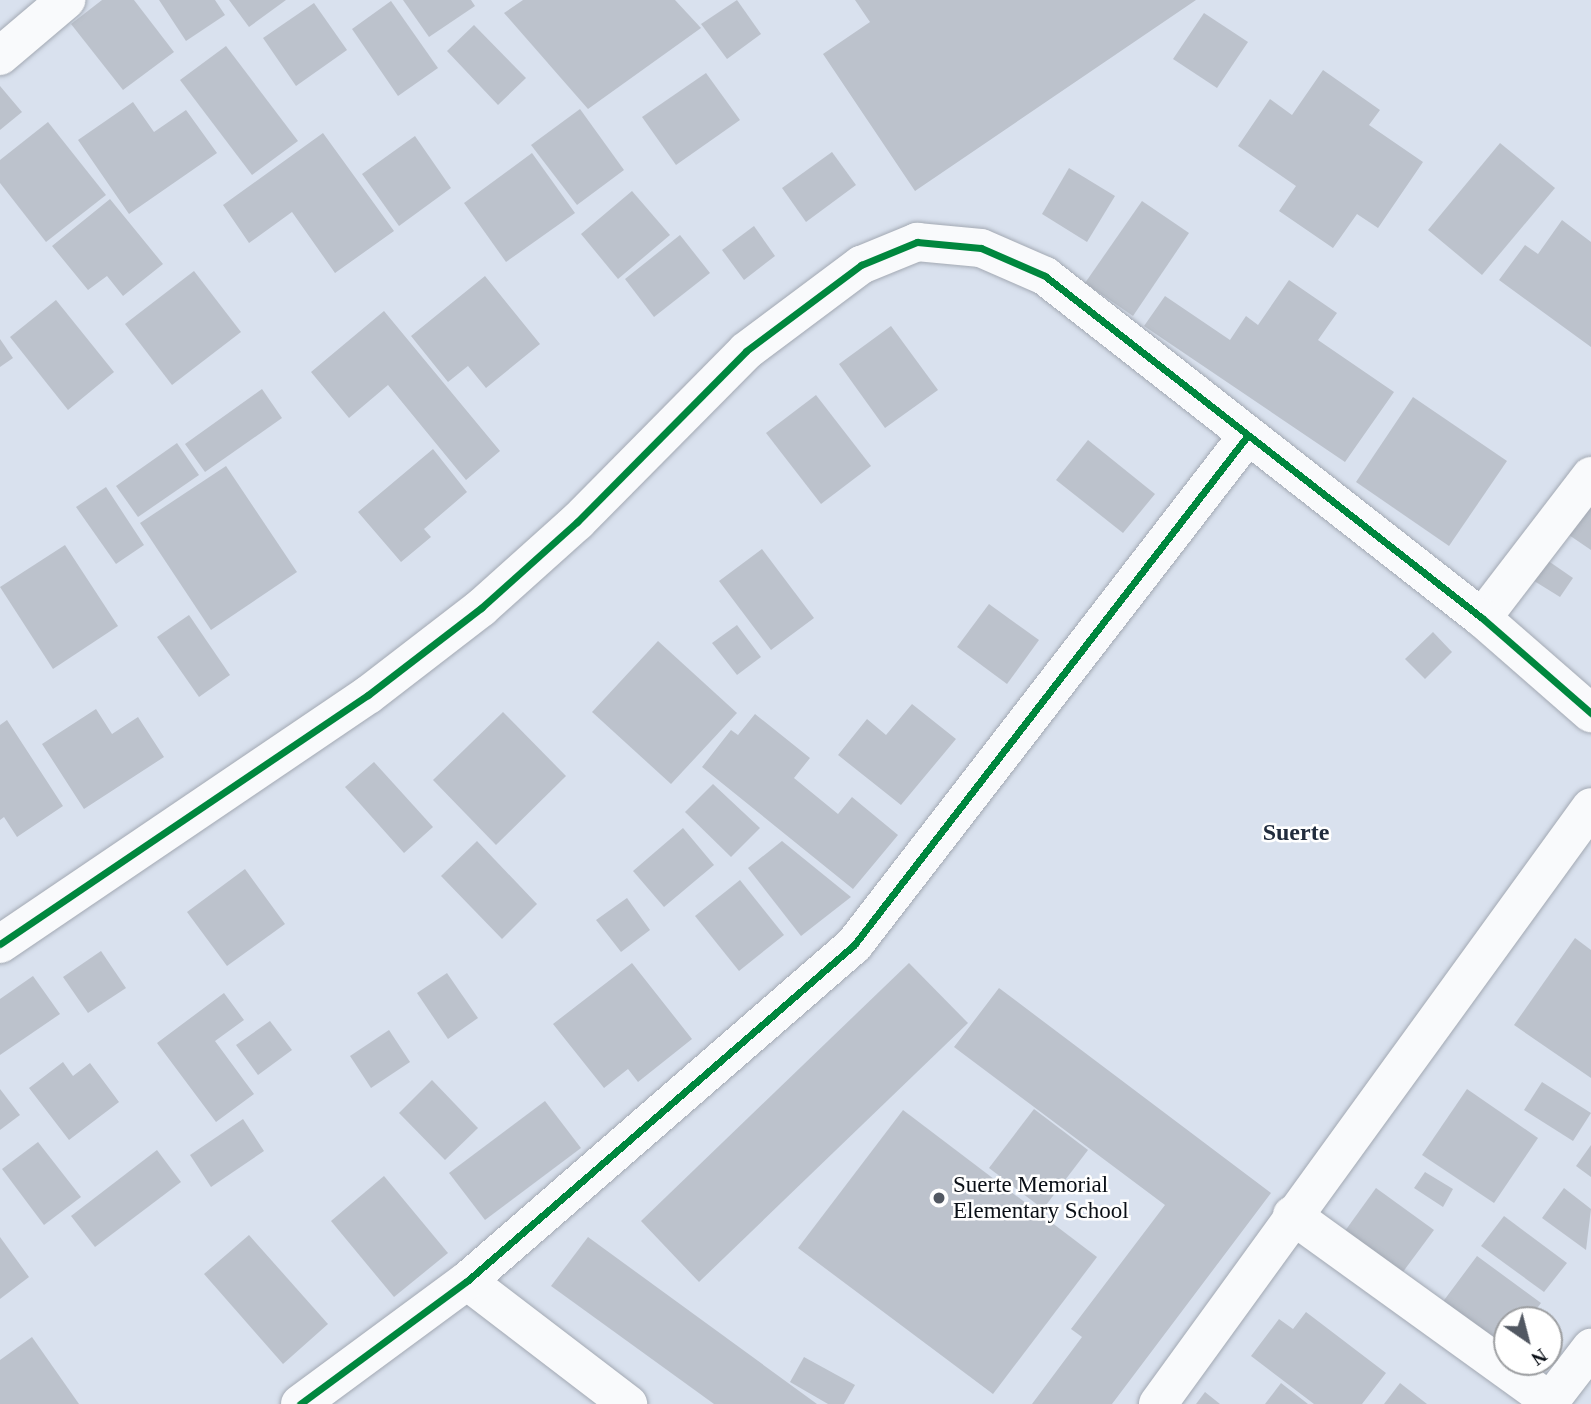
<!DOCTYPE html>
<html>
<head>
<meta charset="utf-8">
<style>
	body { margin:0 }
	#map { position:relative; width:1591px; height:1404px; overflow:hidden; background:#d9e1ee; font-family:Georgia,serif }
	div>[style] { position:absolute }
	.building>* { inset:0; background:#bcc2cc }
	.roads { filter:drop-shadow(0 0 2px #a3a9b3) drop-shadow(0 0 2px #a3a9b3) }
	.minor>* { height:38px; margin:-19px; padding:0 19px; transform-origin:19px; border-radius:19px; background:#f9fafc }
	.cycleway>* { height:7px; margin:-3.5px; padding:0 3.5px; transform-origin:3.5px; border-radius:3.5px; background:#00873e }
	.dots>* { width:19px; height:19px; translate:-50% -50%; box-sizing:border-box; border:4px solid #fff; border-radius:50% }
	span { translate:-50% -50%; white-space:nowrap; text-align:center; line-height:1.15; -webkit-text-stroke:5px #fff; paint-order:stroke }
	.poi-label { font-size:23px; color:#0a0f16 }
	.left { translate:0 -50%; text-align:left }
	.neighbourhood-label { font-size:24px; color:#212c3d; font-weight:700 }
	.north { position:absolute; left:1493px; top:1306px; width:70px; height:70px; box-sizing:border-box; background:#fff; border:2px solid #9d9fa2; border-radius:50%; rotate:145deg; font-size:19px; font-weight:700; line-height:28px; text-align:center; color:#0a0f16 }
	.north::after { content:''; display:block; margin:auto; width:24px; height:32px; background:#525862; clip-path:polygon(50% 0,100% 100%,50% 72%,0 100%) }
</style>
</head>
<body>
<div id="map">
	<div class="building">
		<i style="clip-path:polygon(102px 0,134px 0,174px 52px,123px 90px,71px 24px)"></i>
		<i style="clip-path:polygon(159px 0,215px 0,225px 15px,186px 41px)"></i>
		<i style="clip-path:polygon(229px 0,286px 0,249px 27px)"></i>
		<i style="clip-path:polygon(403px 0,471px 0,475px 6px,429px 37px)"></i>
		<i style="clip-path:polygon(523px 0,675px 0,701px 28px,588px 109px,504px 13px)"></i>
		<i style="clip-path:polygon(737px 0,761px 34px,727px 59px,701px 24px)"></i>
		<i style="clip-path:polygon(855px 0,1196px 0,915px 191px,823px 54px,870px 22px)"></i>
		<i style="clip-path:polygon(391px 1px,438px 68px,398px 96px,352px 29px)"></i>
		<i style="clip-path:polygon(314px 3px,347px 50px,296px 86px,263px 38px)"></i>
		<i style="clip-path:polygon(1204px 13px,1248px 42px,1217px 88px,1173px 59px)"></i>
		<i style="clip-path:polygon(474px 25px,526px 78px,498px 105px,447px 51px)"></i>
		<i style="clip-path:polygon(226px 46px,298px 141px,252px 175px,180px 80px)"></i>
		<i style="clip-path:polygon(1323px 70px,1380px 110px,1369px 125px,1423px 162px,1378px 228px,1357px 214px,1333px 248px,1279px 211px,1296px 186px,1238px 146px,1270px 99px,1292px 115px)"></i>
		<i style="clip-path:polygon(706px 73px,740px 120px,676px 165px,642px 117px)"></i>
		<i style="clip-path:polygon(0 86px,22px 112px,0 130px)"></i>
		<i style="clip-path:polygon(133px 102px,154px 132px,186px 110px,217px 153px,129px 214px,78px 140px)"></i>
		<i style="clip-path:polygon(580px 109px,624px 170px,577px 205px,531px 145px)"></i>
		<i style="clip-path:polygon(48px 122px,106px 195px,46px 242px,0 183px,0 160px)"></i>
		<i style="clip-path:polygon(323px 133px,394px 231px,335px 273px,292px 212px,249px 243px,223px 205px)"></i>
		<i style="clip-path:polygon(415px 136px,451px 188px,399px 226px,362px 174px)"></i>
		<i style="clip-path:polygon(1500px 143px,1555px 188px,1482px 275px,1428px 230px)"></i>
		<i style="clip-path:polygon(832px 152px,856px 185px,806px 222px,782px 188px)"></i>
		<i style="clip-path:polygon(532px 153px,575px 213px,506px 262px,464px 203px)"></i>
		<i style="clip-path:polygon(1069px 168px,1115px 196px,1087px 242px,1042px 214px)"></i>
		<i style="clip-path:polygon(632px 191px,670px 235px,618px 279px,581px 234px)"></i>
		<i style="clip-path:polygon(110px 199px,163px 264px,123px 296px,107px 276px,88px 290px,52px 246px)"></i>
		<i style="clip-path:polygon(1142px 201px,1189px 233px,1133px 316px,1085px 283px)"></i>
		<i style="clip-path:polygon(1562px 220px,1591px 242px,1591px 347px,1499px 280px,1525px 245px,1538px 254px)"></i>
		<i style="clip-path:polygon(754px 226px,775px 256px,744px 280px,722px 250px)"></i>
		<i style="clip-path:polygon(680px 235px,710px 273px,654px 317px,625px 279px)"></i>
		<i style="clip-path:polygon(194px 271px,241px 332px,172px 385px,125px 324px)"></i>
		<i style="clip-path:polygon(485px 276px,540px 344px,486px 388px,468px 366px,448px 382px,411px 336px)"></i>
		<i style="clip-path:polygon(1289px 280px,1337px 313px,1318px 340px,1394px 392px,1345px 462px,1144px 326px,1165px 296px,1230px 340px,1246px 316px,1258px 325px)"></i>
		<i style="clip-path:polygon(56px 300px,114px 372px,68px 410px,10px 337px)"></i>
		<i style="clip-path:polygon(384px 311px,500px 451px,466px 480px,388px 385px,349px 418px,311px 372px)"></i>
		<i style="clip-path:polygon(891px 326px,938px 390px,885px 428px,839px 364px)"></i>
		<i style="clip-path:polygon(0 339px,13px 358px,0 367px)"></i>
		<i style="clip-path:polygon(262px 389px,282px 418px,205px 472px,185px 444px)"></i>
		<i style="clip-path:polygon(816px 395px,871px 466px,821px 504px,766px 433px)"></i>
		<i style="clip-path:polygon(1413px 397px,1507px 461px,1449px 546px,1356px 482px)"></i>
		<i style="clip-path:polygon(1088px 440px,1155px 494px,1123px 533px,1056px 480px)"></i>
		<i style="clip-path:polygon(177px 443px,199px 475px,138px 517px,116px 486px)"></i>
		<i style="clip-path:polygon(433px 449px,467px 492px,424px 529px,431px 537px,401px 562px,358px 512px)"></i>
		<i style="clip-path:polygon(226px 466px,297px 572px,211px 630px,140px 523px)"></i>
		<i style="clip-path:polygon(106px 487px,144px 545px,116px 564px,76px 507px)"></i>
		<i style="clip-path:polygon(1591px 496px,1591px 550px,1566px 533px)"></i>
		<i style="clip-path:polygon(65px 545px,118px 626px,53px 669px,0 587px)"></i>
		<i style="clip-path:polygon(762px 549px,814px 618px,771px 650px,719px 581px)"></i>
		<i style="clip-path:polygon(1544px 558px,1573px 578px,1560px 597px,1531px 579px)"></i>
		<i style="clip-path:polygon(989px 604px,1039px 640px,1007px 684px,957px 647px)"></i>
		<i style="clip-path:polygon(189px 615px,230px 675px,199px 697px,157px 637px)"></i>
		<i style="clip-path:polygon(737px 625px,761px 657px,737px 675px,712px 643px)"></i>
		<i style="clip-path:polygon(1433px 632px,1452px 652px,1425px 679px,1405px 659px)"></i>
		<i style="clip-path:polygon(658px 641px,737px 713px,671px 784px,592px 712px)"></i>
		<i style="clip-path:polygon(912px 704px,956px 739px,901px 805px,838px 755px,867px 719px,886px 735px)"></i>
		<i style="clip-path:polygon(96px 709px,112px 734px,138px 717px,164px 757px,84px 809px,42px 744px)"></i>
		<i style="clip-path:polygon(503px 712px,566px 776px,496px 845px,433px 780px)"></i>
		<i style="clip-path:polygon(755px 714px,810px 758px,794px 778px,838px 814px,852px 797px,898px 835px,853px 889px,702px 767px,731px 730px,738px 735px)"></i>
		<i style="clip-path:polygon(7px 720px,63px 806px,17px 837px,4px 817px,0 820px,0 725px)"></i>
		<i style="clip-path:polygon(374px 762px,433px 827px,404px 853px,345px 787px)"></i>
		<i style="clip-path:polygon(713px 784px,760px 828px,731px 857px,685px 812px)"></i>
		<i style="clip-path:polygon(683px 828px,714px 865px,664px 907px,633px 871px)"></i>
		<i style="clip-path:polygon(477px 841px,537px 904px,502px 939px,441px 876px)"></i>
		<i style="clip-path:polygon(782px 841px,851px 897px,801px 936px,748px 868px)"></i>
		<i style="clip-path:polygon(245px 869px,285px 924px,227px 966px,187px 912px)"></i>
		<i style="clip-path:polygon(740px 880px,784px 935px,739px 971px,695px 916px)"></i>
		<i style="clip-path:polygon(627px 898px,650px 930px,621px 952px,596px 920px)"></i>
		<i style="clip-path:polygon(1575px 938px,1591px 950px,1591px 1078px,1514px 1025px)"></i>
		<i style="clip-path:polygon(101px 951px,126px 988px,88px 1013px,63px 977px)"></i>
		<i style="clip-path:polygon(632px 963px,692px 1039px,638px 1082px,628px 1069px,604px 1088px,553px 1024px)"></i>
		<i style="clip-path:polygon(909px 963px,968px 1023px,699px 1282px,641px 1221px)"></i>
		<i style="clip-path:polygon(447px 973px,478px 1018px,448px 1039px,417px 993px)"></i>
		<i style="clip-path:polygon(33px 976px,60px 1014px,0 1055px,0 999px)"></i>
		<i style="clip-path:polygon(999px 988px,1271px 1193px,1112px 1404px,1032px 1404px,1082px 1337px,1071px 1329px,1165px 1205px,954px 1047px)"></i>
		<i style="clip-path:polygon(224px 993px,244px 1020px,215px 1041px,254px 1094px,216px 1122px,157px 1043px)"></i>
		<i style="clip-path:polygon(270px 1021px,292px 1050px,258px 1075px,236px 1045px)"></i>
		<i style="clip-path:polygon(389px 1030px,410px 1062px,371px 1088px,350px 1056px)"></i>
		<i style="clip-path:polygon(63px 1062px,73px 1076px,90px 1063px,119px 1102px,69px 1140px,29px 1088px)"></i>
		<i style="clip-path:polygon(432px 1080px,478px 1128px,445px 1160px,399px 1113px)"></i>
		<i style="clip-path:polygon(1542px 1082px,1591px 1113px,1573px 1141px,1524px 1110px)"></i>
		<i style="clip-path:polygon(0 1089px,20px 1115px,0 1130px)"></i>
		<i style="clip-path:polygon(1467px 1089px,1538px 1138px,1494px 1203px,1422px 1155px)"></i>
		<i style="clip-path:polygon(545px 1101px,581px 1148px,485px 1220px,449px 1173px)"></i>
		<i style="clip-path:polygon(1034px 1109px,1088px 1150px,1043px 1209px,989px 1168px)"></i>
		<i style="clip-path:polygon(903px 1110px,1097px 1257px,993px 1394px,798px 1248px)"></i>
		<i style="clip-path:polygon(243px 1119px,264px 1151px,211px 1187px,190px 1155px)"></i>
		<i style="clip-path:polygon(38px 1142px,81px 1197px,44px 1225px,2px 1169px)"></i>
		<i style="clip-path:polygon(1591px 1145px,1591px 1177px,1576px 1166px)"></i>
		<i style="clip-path:polygon(157px 1150px,181px 1182px,95px 1247px,71px 1216px)"></i>
		<i style="clip-path:polygon(1425px 1172px,1453px 1189px,1443px 1207px,1414px 1188px)"></i>
		<i style="clip-path:polygon(384px 1176px,448px 1253px,394px 1297px,331px 1221px)"></i>
		<i style="clip-path:polygon(1376px 1188px,1434px 1230px,1394px 1284px,1337px 1242px)"></i>
		<i style="clip-path:polygon(1564px 1188px,1591px 1209px,1586px 1250px,1542px 1218px)"></i>
		<i style="clip-path:polygon(1504px 1216px,1567px 1263px,1544px 1292px,1481px 1246px)"></i>
		<i style="clip-path:polygon(249px 1235px,328px 1324px,283px 1364px,204px 1274px)"></i>
		<i style="clip-path:polygon(0 1237px,29px 1277px,0 1299px)"></i>
		<i style="clip-path:polygon(588px 1237px,817px 1404px,714px 1404px,551px 1286px)"></i>
		<i style="clip-path:polygon(1477px 1256px,1541px 1303px,1528px 1320px,1507px 1320px,1507px 1348px,1436px 1311px)"></i>
		<i style="clip-path:polygon(1306px 1312px,1386px 1373px,1362px 1404px,1314px 1404px,1251px 1356px,1279px 1319px,1293px 1329px)"></i>
		<i style="clip-path:polygon(32px 1337px,79px 1404px,0 1404px,0 1360px)"></i>
		<i style="clip-path:polygon(804px 1357px,855px 1385px,844px 1404px,828px 1404px,790px 1382px)"></i>
		<i style="clip-path:polygon(1281px 1383px,1308px 1404px,1265px 1404px)"></i>
		<i style="clip-path:polygon(1400px 1383px,1427px 1404px,1384px 1404px)"></i>
		<i style="clip-path:polygon(1205px 1392px,1220px 1404px,1196px 1404px)"></i>
	</div>
	<div class="roads">
		<div class="minor">
			<i style="left:0;top:56px;width:87px;rotate:-40.3deg"></i>
			<i style="left:1482px;top:618px;width:179px;rotate:-52.5deg"></i>
			<i style="left:0;top:944px;width:444px;rotate:-34.1deg"></i>
			<i style="left:368px;top:695px;width:143px;rotate:-37.6deg"></i>
			<i style="left:481px;top:608px;width:129px;rotate:-41.9deg"></i>
			<i style="left:577px;top:522px;width:240px;rotate:-45.3deg"></i>
			<i style="left:746px;top:351px;width:144px;rotate:-36.8deg"></i>
			<i style="left:861px;top:265px;width:61px;rotate:-22.3deg"></i>
			<i style="left:917px;top:242px;width:64px;rotate:5.4deg"></i>
			<i style="left:981px;top:248px;width:70px;rotate:23.6deg"></i>
			<i style="left:1045px;top:276px;width:555px;rotate:38.05deg"></i>
			<i style="left:1482px;top:618px;width:145px;rotate:41.1deg"></i>
			<i style="left:1292px;top:1215px;width:318px;rotate:35.8deg"></i>
			<i style="left:467px;top:1281px;width:203px;rotate:37.4deg"></i>
			<i style="left:300px;top:1404px;width:207px;rotate:-36.4deg"></i>
			<i style="left:467px;top:1281px;width:513px;rotate:-40.97deg"></i>
			<i style="left:854px;top:945px;width:644px;rotate:-52.31deg"></i>
			<i style="left:1158px;top:1404px;width:737px;rotate:-54.05deg"></i>
			<i style="left:1548px;top:1404px;width:71px;rotate:-52.5deg"></i>
		</div>
	</div>
	<div class="cycleway">
		<i style="left:0;top:944px;width:444px;rotate:-34.1deg"></i>
		<i style="left:368px;top:695px;width:143px;rotate:-37.6deg"></i>
		<i style="left:481px;top:608px;width:129px;rotate:-41.9deg"></i>
		<i style="left:577px;top:522px;width:240px;rotate:-45.3deg"></i>
		<i style="left:746px;top:351px;width:144px;rotate:-36.8deg"></i>
		<i style="left:861px;top:265px;width:61px;rotate:-22.3deg"></i>
		<i style="left:917px;top:242px;width:64px;rotate:5.4deg"></i>
		<i style="left:981px;top:248px;width:70px;rotate:23.6deg"></i>
		<i style="left:1045px;top:276px;width:555px;rotate:38.05deg"></i>
		<i style="left:1482px;top:618px;width:145px;rotate:41.1deg"></i>
		<i style="left:300px;top:1404px;width:207px;rotate:-36.4deg"></i>
		<i style="left:467px;top:1281px;width:513px;rotate:-40.97deg"></i>
		<i style="left:854px;top:945px;width:644px;rotate:-52.31deg"></i>
	</div>
	<div class="dots">
		<i style="left:939px;top:1198px;background:#525862"></i>
	</div>
	<div class="poi-label">
		<span class="left" style="left:953px;top:1198px">Suerte Memorial<br>Elementary School</span>
	</div>
	<div class="neighbourhood-label">
		<span style="left:1296px;top:833px">Suerte</span>
	</div>
	<div class="north">N</div>
</div>
</body>
</html>
